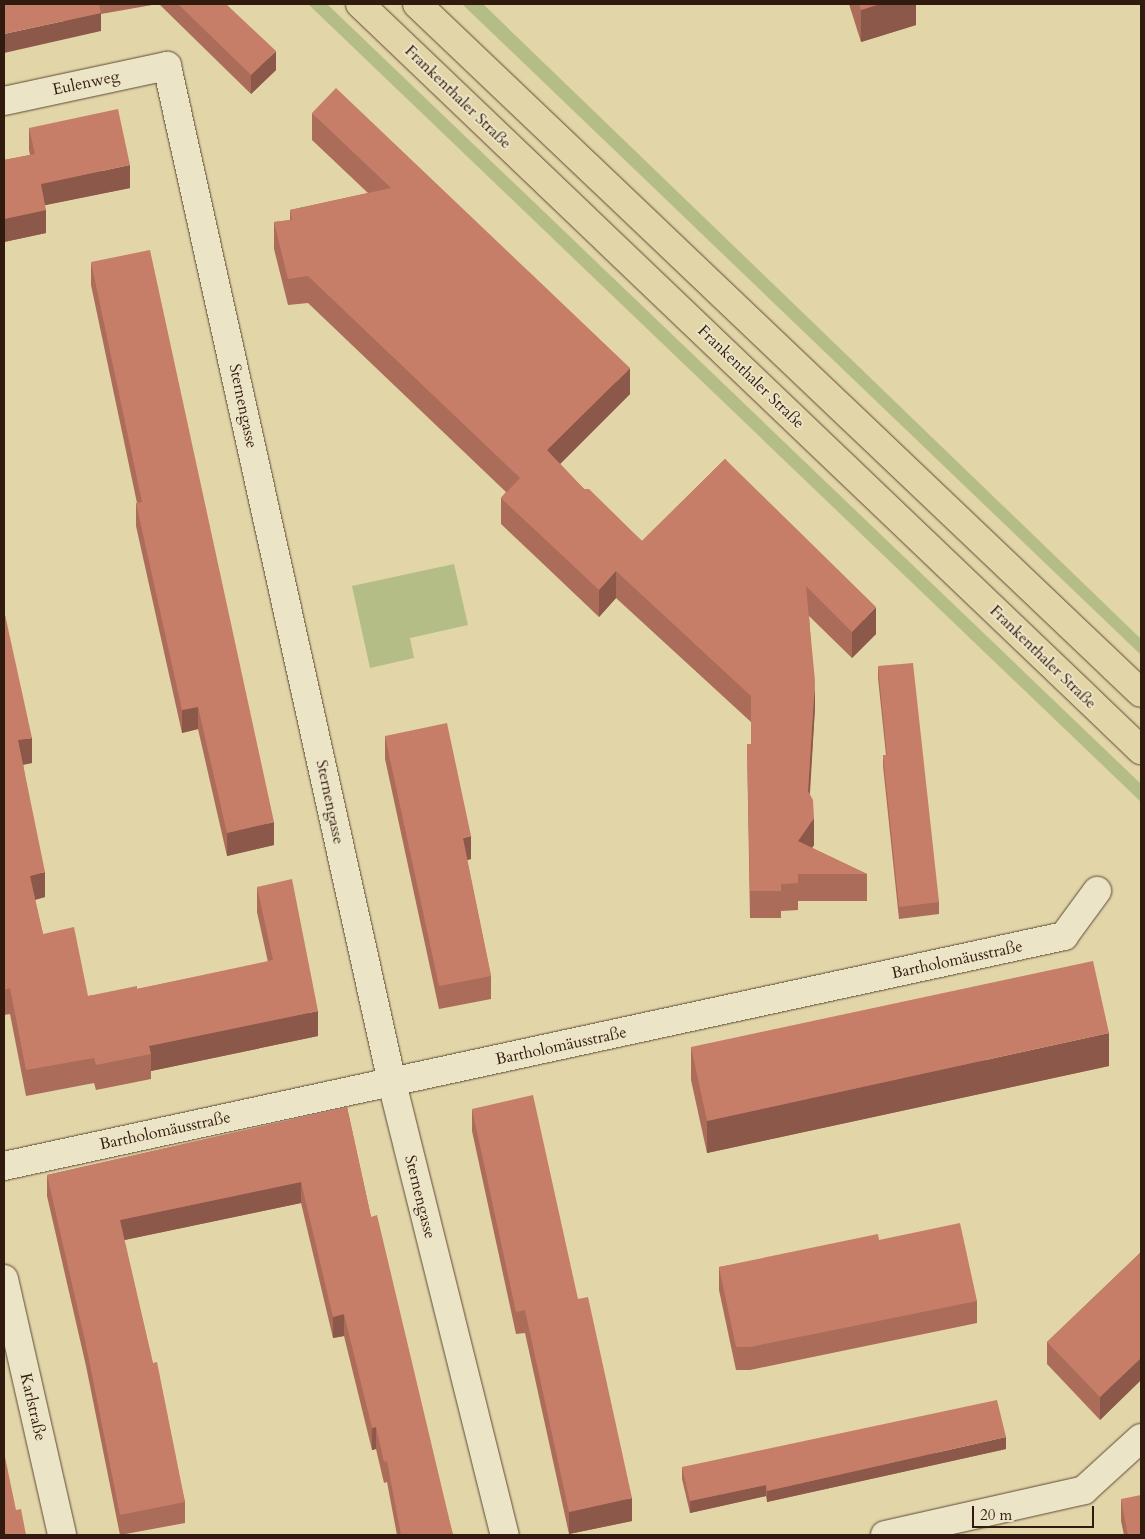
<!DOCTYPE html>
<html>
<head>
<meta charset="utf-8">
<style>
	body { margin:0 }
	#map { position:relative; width:1145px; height:1539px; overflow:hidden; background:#e2d5a8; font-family:Cardo,serif }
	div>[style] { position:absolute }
	.green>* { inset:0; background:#b4bd86 }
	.roads { filter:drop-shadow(0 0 1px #5d4a35) drop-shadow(0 0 1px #5d4a35) }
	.minor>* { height:28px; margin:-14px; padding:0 14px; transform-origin:14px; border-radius:14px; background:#ece4c6 }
	.primary>* { height:28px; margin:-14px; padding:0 14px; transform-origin:14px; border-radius:14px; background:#e2d5a8 }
	.wall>* { inset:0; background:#ab6c59 }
	.shaded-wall>* { inset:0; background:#8b5849 }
	.building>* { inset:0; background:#c77e68 }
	span { translate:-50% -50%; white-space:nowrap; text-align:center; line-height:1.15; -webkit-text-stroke:4px #ece4c6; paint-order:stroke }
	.street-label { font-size:16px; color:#311b0f }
	.frame { position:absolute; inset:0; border:5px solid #311b0f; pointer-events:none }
	.scale { position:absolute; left:972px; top:1506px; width:122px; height:22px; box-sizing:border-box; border:2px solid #311b0f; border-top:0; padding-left:6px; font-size:15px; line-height:18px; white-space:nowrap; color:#311b0f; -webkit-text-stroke:4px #ece4c6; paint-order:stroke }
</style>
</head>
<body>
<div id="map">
	<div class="green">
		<i style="clip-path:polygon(308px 4px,327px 4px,513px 182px,1141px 784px,1141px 802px)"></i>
		<i style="clip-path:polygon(462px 4px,483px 4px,1141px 639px,1141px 655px)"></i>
		<i style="clip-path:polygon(454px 564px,468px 625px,410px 638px,414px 658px,370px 668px,352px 586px)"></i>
	</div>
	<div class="roads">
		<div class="minor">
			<i style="left:4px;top:101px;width:167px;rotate:-12.1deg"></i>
			<i style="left:167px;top:66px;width:1042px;rotate:77.52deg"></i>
			<i style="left:392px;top:1083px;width:466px;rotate:76deg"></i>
			<i style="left:4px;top:1166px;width:1085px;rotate:-12.24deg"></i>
			<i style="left:1064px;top:936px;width:56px;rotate:-53.7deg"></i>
			<i style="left:4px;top:1279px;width:262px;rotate:77.2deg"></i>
			<i style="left:885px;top:1535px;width:204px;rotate:-12.7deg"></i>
			<i style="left:1084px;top:1490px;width:77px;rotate:-42.4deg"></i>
		</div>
		<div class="primary">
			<i style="left:360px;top:4px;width:1080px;rotate:43.69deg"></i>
			<i style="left:417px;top:4px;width:999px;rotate:43.58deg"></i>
		</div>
	</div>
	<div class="wall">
		<i style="clip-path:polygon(4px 4px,158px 4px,101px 14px,101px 31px)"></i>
		<i style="clip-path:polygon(159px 4px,226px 4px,276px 70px,251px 94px)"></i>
		<i style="clip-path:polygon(849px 4px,916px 4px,916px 25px,861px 42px)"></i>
		<i style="clip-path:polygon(312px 113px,630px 394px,560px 464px,584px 489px,642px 541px,725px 459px,876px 634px,852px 658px,809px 616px,815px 707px,810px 794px,814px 845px,812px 848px,867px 874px,867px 901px,798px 901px,798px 910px,781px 911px,781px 918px,750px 918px,747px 744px,751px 744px,751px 722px,616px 598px,599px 617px,501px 524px,501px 498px,506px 492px,308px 303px,288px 305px,274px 249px,274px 222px,290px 220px,290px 210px,368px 193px,312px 140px)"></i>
		<i style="clip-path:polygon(29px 128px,130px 188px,45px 205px,46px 233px,4px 242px,4px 160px,30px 155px,29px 150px)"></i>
		<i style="clip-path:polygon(91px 262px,274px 845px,227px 856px,198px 729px,182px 733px,136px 526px,136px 503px,137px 503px,91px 285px)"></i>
		<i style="clip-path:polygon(4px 610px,32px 763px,23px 764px,45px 897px,35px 900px,43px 934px,88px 996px,137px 989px,268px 962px,257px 912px,257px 887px,318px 1036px,151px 1071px,151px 1079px,96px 1090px,94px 1083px,26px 1096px,10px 1014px,4px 1015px)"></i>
		<i style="clip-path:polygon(878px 666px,939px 902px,939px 914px,899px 919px,883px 766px,883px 755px,886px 755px,878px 678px)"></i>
		<i style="clip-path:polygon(385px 736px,471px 859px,467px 860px,491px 976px,491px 999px,439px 1009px,385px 759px)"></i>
		<i style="clip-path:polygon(691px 1047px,1109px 1066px,707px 1153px,691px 1080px)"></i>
		<i style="clip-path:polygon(347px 1107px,371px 1217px,453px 1535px,397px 1535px,387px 1482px,384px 1483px,376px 1449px,372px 1450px,344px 1336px,333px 1338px,301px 1203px,124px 1240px,185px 1502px,185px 1523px,120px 1535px,86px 1366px,47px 1196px,47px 1175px)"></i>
		<i style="clip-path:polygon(472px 1109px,578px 1299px,632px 1521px,569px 1534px,525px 1333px,516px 1334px,472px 1131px)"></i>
		<i style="clip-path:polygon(879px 1240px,977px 1301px,977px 1323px,750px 1370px,736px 1370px,719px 1290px,719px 1267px)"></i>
		<i style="clip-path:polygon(1141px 1252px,1141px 1380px,1100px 1420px,1047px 1364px,1047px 1342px)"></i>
		<i style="clip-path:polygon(1006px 1449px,767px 1502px,766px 1496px,690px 1513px,682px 1479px,682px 1467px)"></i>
		<i style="clip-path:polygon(1121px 1499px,1141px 1535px,1124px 1535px,1121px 1521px)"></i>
	</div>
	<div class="shaded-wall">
		<i style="clip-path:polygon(880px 4px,916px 4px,916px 25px,861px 42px,861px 10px)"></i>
		<i style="clip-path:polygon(101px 13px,101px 31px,4px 53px,4px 34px)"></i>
		<i style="clip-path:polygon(276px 51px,276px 70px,251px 94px,251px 75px)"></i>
		<i style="clip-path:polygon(130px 165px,130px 188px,41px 206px,41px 184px)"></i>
		<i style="clip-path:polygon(46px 210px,46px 233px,4px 242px,4px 219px)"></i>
		<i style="clip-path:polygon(630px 368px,630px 394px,547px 477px,547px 450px)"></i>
		<i style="clip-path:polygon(616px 571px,616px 598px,599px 617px,599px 590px)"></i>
		<i style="clip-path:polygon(876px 607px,876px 634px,852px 658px,852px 632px)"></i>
		<i style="clip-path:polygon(815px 681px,815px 707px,808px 818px,808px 791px)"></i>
		<i style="clip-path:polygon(198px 707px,198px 729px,182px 733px,182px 710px)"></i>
		<i style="clip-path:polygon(32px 738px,32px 763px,18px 766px,18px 740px)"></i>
		<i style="clip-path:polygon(814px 818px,814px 845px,798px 868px,798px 841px)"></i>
		<i style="clip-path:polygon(274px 822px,274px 845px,227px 856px,227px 833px)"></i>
		<i style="clip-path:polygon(471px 836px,471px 859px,463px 861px,463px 838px)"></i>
		<i style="clip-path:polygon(45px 872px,45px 897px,30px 901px,30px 876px)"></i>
		<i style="clip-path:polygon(318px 1011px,318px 1036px,151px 1071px,151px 1054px,149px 1046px)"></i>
		<i style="clip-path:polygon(1109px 1033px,1109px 1066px,707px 1153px,707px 1121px)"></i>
		<i style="clip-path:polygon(301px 1182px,301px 1203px,120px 1241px,120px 1220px)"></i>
		<i style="clip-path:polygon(344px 1314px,344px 1336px,333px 1338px,333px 1317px)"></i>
		<i style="clip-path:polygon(1141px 1358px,1141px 1380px,1100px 1420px,1100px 1397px)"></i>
		<i style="clip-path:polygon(376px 1427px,376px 1449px,372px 1450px,372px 1428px)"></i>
		<i style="clip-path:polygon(1006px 1437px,1006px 1449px,767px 1502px,767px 1491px)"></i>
		<i style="clip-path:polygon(766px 1485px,766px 1496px,690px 1513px,690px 1501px)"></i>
		<i style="clip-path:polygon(632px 1498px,632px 1521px,569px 1534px,569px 1512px)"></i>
	</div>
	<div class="building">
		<i style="clip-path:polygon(4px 4px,99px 4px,101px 13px,4px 34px)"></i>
		<i style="clip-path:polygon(178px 4px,226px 4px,276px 51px,251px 75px)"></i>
		<i style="clip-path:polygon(859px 4px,880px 4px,861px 10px)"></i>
		<i style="clip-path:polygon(336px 88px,630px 368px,547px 450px,584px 489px,589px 489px,642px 541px,725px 459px,876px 607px,852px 632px,806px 586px,815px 681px,808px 791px,813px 800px,814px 818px,798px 841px,867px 874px,798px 874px,798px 883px,781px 884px,781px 891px,750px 891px,747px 744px,751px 744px,751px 696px,616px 571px,599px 590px,501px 498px,520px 478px,308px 276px,288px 279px,274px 222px,292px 220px,290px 210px,391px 188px,312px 113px)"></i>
		<i style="clip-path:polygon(118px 109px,130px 165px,41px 184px,46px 210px,4px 219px,4px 160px,35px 154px,29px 128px)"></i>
		<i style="clip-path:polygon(150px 250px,274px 822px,227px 833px,198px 707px,182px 710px,136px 503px,142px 502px,91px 262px)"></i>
		<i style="clip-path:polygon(4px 610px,32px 738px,18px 740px,45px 872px,30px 876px,43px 934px,74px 927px,88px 996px,137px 986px,137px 989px,273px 960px,257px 887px,292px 879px,318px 1011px,149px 1046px,151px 1054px,96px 1065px,94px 1058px,26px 1070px,10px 988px,4px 990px)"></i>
		<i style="clip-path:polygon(913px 663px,939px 902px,899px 907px,883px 755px,887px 755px,878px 666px)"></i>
		<i style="clip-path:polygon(447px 723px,471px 836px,463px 838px,491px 976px,439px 986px,385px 736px)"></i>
		<i style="clip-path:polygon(1093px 961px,1109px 1033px,707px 1121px,691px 1047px)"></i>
		<i style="clip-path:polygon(533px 1095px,578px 1299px,588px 1297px,632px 1498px,569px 1512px,525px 1310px,516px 1312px,472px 1109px)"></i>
		<i style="clip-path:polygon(347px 1107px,371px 1217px,377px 1215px,453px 1535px,401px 1535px,387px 1461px,384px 1462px,376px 1427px,372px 1428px,344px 1314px,333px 1317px,301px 1182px,120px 1220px,153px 1363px,157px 1362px,185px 1502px,120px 1515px,86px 1345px,47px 1175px)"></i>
		<i style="clip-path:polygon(960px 1223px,977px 1301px,750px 1347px,736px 1347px,719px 1267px,878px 1234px,879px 1240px)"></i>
		<i style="clip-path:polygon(1141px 1252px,1141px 1358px,1100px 1397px,1047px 1342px)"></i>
		<i style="clip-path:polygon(997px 1400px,1006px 1437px,767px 1491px,766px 1485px,690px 1501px,682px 1467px)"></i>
		<i style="clip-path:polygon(4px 1452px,16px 1510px,21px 1509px,26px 1535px,4px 1535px)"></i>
		<i style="clip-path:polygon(1141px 1495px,1141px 1535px,1128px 1535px,1121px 1499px)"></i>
	</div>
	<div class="street-label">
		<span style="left:86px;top:83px;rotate:-12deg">Eulenweg</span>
		<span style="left:458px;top:97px;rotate:44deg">Frankenthaler Straße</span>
		<span style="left:751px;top:377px;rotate:44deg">Frankenthaler Straße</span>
		<span style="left:243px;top:406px;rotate:78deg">Sternengasse</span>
		<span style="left:1043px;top:657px;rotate:44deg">Frankenthaler Straße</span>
		<span style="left:330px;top:802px;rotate:78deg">Sternengasse</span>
		<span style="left:957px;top:960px;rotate:-12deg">Bartholomäusstraße</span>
		<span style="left:561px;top:1046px;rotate:-12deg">Bartholomäusstraße</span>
		<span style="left:165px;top:1131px;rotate:-12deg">Bartholomäusstraße</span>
		<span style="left:420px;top:1197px;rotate:76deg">Sternengasse</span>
		<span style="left:33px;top:1407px;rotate:77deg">Karlstraße</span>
	</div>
	<div class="frame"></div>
	<div class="scale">20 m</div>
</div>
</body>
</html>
